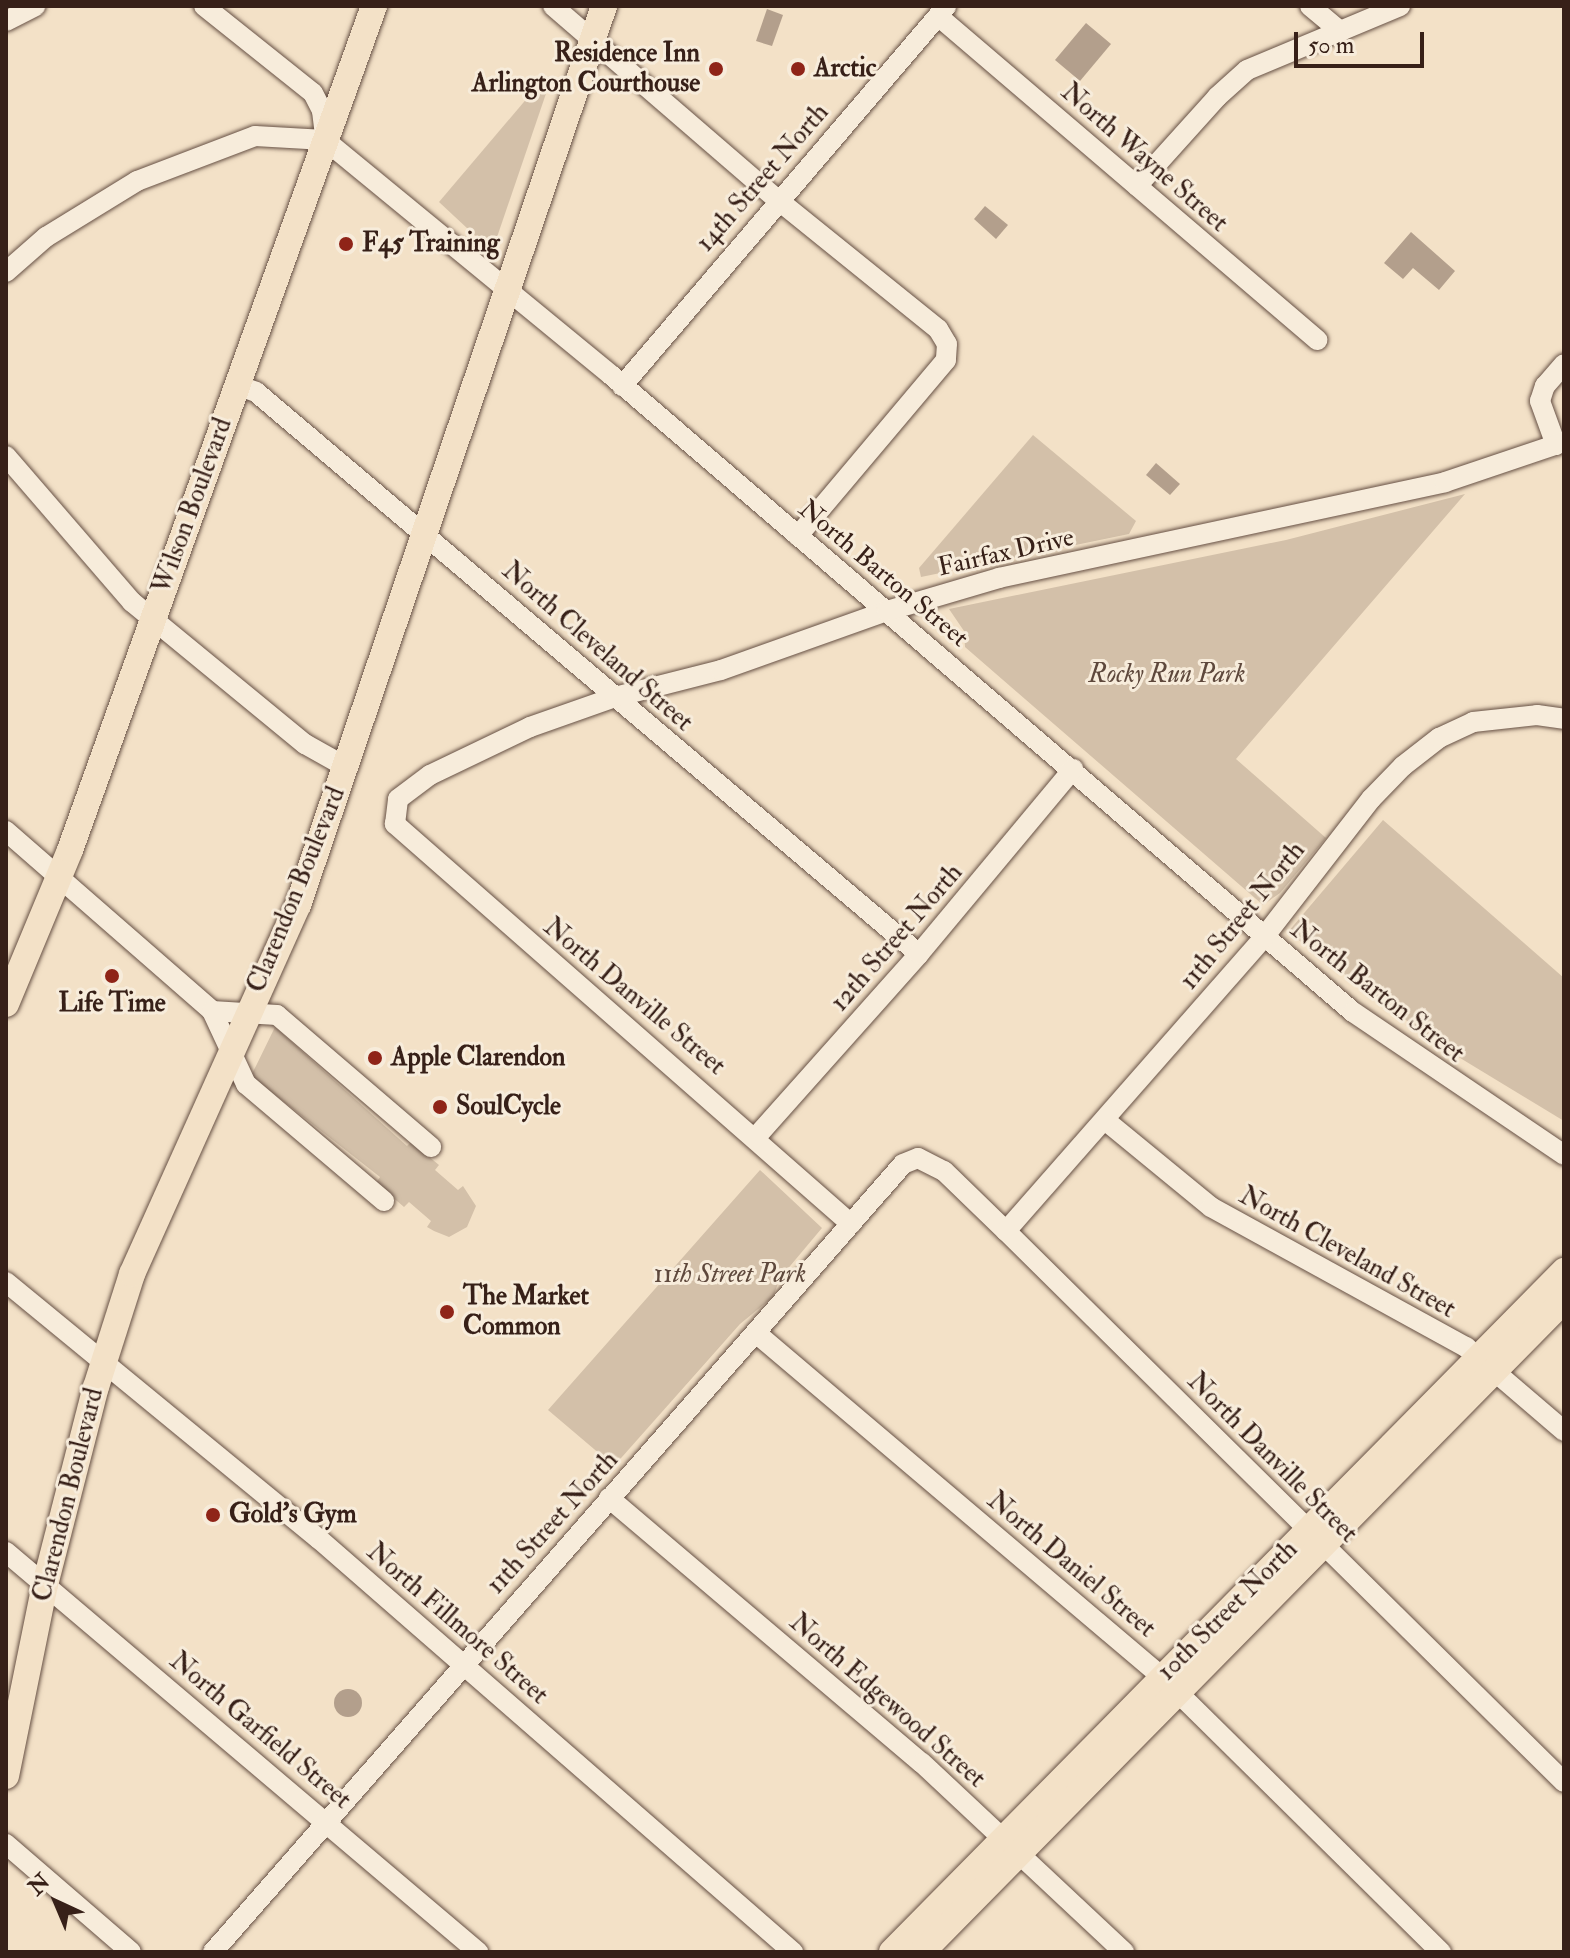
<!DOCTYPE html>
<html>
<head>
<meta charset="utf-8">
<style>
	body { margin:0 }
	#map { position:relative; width:1570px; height:1958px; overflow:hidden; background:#f3e1c7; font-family:"IM FELL Double Pica",serif }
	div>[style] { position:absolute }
	.green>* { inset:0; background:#d3c0a9 }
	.water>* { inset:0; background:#b39f8c }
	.round { border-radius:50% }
	.roads { filter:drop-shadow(0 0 2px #665044) drop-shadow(0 0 2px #665044) }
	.minor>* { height:20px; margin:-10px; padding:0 10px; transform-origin:10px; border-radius:10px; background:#f7ecdb }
	.major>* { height:26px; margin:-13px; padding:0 13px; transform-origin:13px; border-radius:13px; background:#f3e1c7 }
	.dots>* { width:22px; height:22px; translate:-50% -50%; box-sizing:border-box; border:4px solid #f7ecdb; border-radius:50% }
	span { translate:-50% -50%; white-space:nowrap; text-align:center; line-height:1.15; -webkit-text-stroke:6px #f7ecdb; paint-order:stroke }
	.poi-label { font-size:26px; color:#372018; font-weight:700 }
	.right { translate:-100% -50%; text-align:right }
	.left { translate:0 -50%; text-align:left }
	.street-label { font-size:26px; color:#372018 }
	.park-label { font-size:26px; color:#5e483c; font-style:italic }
	.frame { position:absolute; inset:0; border:8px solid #372018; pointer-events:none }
	.north { position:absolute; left:16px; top:1862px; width:80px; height:80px; -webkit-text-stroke:6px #f7ecdb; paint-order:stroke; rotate:316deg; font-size:22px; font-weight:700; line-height:32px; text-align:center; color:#372018 }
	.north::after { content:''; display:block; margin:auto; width:28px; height:36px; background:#372018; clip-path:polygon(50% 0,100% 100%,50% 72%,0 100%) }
	.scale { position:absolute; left:1294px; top:32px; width:130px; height:36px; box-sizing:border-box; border:4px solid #372018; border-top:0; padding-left:10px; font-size:24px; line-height:28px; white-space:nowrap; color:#372018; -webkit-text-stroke:6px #f7ecdb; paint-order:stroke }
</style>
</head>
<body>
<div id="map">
	<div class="green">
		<i style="clip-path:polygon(552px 76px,495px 243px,483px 243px,439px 202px,545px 77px)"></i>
		<i style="clip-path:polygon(1033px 435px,1136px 521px,1129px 534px,921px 577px,919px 568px)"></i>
		<i style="clip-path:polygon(1465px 494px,1236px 759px,1326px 838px,1280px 893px,1263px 905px,965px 647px,964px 631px,949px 609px,1286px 540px)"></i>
		<i style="clip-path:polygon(1383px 820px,1564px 978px,1564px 1121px,1442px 1047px,1288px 932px)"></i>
		<i style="clip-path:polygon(275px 1027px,407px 1146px,411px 1142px,439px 1165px,435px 1170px,458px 1190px,463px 1186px,476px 1206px,467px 1227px,449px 1237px,434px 1231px,427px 1227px,431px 1221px,409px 1202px,404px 1207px,376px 1183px,380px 1177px,251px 1076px)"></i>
		<i style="clip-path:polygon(760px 1170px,822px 1228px,780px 1278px,773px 1297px,740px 1324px,614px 1466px,548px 1410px)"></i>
	</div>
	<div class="water">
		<i style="clip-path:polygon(767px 9px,783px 15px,772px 46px,756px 41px)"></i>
		<i style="clip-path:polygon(1086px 23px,1111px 44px,1080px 81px,1055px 60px)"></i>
		<i style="clip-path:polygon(985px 206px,1008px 225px,996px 239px,974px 219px)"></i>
		<i style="clip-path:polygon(1411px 232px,1455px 271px,1439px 290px,1413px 268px,1403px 279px,1384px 263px)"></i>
		<i style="clip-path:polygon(1156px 463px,1180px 484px,1170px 495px,1146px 475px)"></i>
		<i class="round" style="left:334px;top:1689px;width:28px;height:28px"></i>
	</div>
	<div class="roads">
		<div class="minor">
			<i style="left:204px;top:6px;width:139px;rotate:38.6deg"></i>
			<i style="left:313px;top:93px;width:20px;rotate:63deg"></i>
			<i style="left:322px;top:111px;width:25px;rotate:83deg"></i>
			<i style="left:553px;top:6px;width:297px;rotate:40.8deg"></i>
			<i style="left:778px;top:200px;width:206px;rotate:38.9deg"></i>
			<i style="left:938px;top:329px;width:17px;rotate:59deg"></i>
			<i style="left:947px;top:344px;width:16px;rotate:94deg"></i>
			<i style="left:946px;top:360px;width:230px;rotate:130.1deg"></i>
			<i style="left:1310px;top:6px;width:40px;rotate:40deg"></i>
			<i style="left:938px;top:16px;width:499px;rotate:40.5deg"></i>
			<i style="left:6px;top:21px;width:33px;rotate:-27deg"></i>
			<i style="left:325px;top:140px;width:370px;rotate:39.4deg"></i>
			<i style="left:611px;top:375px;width:978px;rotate:40.65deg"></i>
			<i style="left:1353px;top:1012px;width:255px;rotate:34.1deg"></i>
			<i style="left:1137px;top:186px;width:120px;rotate:-48deg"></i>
			<i style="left:1217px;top:97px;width:40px;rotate:-42deg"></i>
			<i style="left:1247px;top:70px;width:166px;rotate:-22.7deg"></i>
			<i style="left:6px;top:272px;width:53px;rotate:-41.2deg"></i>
			<i style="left:46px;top:237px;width:107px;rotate:-31.6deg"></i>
			<i style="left:137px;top:181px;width:126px;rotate:-20.9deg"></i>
			<i style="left:255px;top:136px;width:70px;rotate:3.3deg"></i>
			<i style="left:237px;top:385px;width:20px;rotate:20deg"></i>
			<i style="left:256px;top:392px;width:869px;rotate:40.29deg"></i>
			<i style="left:622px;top:386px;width:499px;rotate:-49.5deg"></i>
			<i style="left:1556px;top:445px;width:47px;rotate:-110deg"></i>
			<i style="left:1540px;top:401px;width:16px;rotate:-72deg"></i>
			<i style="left:1545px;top:386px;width:29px;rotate:-49deg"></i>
			<i style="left:6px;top:456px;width:193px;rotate:49.2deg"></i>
			<i style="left:132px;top:602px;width:224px;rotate:39.4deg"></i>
			<i style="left:305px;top:744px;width:47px;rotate:29.3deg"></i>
			<i style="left:6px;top:831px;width:274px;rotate:41.1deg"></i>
			<i style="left:212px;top:1011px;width:81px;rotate:65deg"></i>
			<i style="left:246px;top:1084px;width:181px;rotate:40.3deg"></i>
			<i style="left:212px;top:1011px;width:65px;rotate:3.5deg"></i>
			<i style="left:277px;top:1015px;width:203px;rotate:40.6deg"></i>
			<i style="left:1105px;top:1120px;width:137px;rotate:39.4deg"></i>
			<i style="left:1211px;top:1207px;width:291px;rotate:28.8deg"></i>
			<i style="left:1466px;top:1347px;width:129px;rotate:40.6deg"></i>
			<i style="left:756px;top:1137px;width:245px;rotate:-48.3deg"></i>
			<i style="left:919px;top:954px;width:241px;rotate:-50.2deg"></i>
			<i style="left:851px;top:1224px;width:607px;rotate:-138.74deg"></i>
			<i style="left:395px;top:824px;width:25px;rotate:-83deg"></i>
			<i style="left:398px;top:799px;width:40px;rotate:-37deg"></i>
			<i style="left:430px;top:775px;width:111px;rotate:-25.6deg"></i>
			<i style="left:530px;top:727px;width:90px;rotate:-19.4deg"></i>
			<i style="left:615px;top:697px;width:109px;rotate:-14.3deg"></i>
			<i style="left:721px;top:670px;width:176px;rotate:-19.6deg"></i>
			<i style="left:887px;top:611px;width:117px;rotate:-16.4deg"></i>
			<i style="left:999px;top:578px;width:456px;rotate:-12.1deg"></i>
			<i style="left:1445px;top:482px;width:126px;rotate:-18.6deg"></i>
			<i style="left:1006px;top:1231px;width:391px;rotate:-48.7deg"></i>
			<i style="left:1264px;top:937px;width:175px;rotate:-52.2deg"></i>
			<i style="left:1371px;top:799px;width:46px;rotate:-45.9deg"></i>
			<i style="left:1403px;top:766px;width:46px;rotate:-37.9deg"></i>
			<i style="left:1439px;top:738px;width:38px;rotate:-25deg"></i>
			<i style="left:1473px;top:722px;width:64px;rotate:-6.2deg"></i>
			<i style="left:1537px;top:715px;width:27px;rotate:8deg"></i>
			<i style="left:6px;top:1282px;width:405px;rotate:39.4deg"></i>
			<i style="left:319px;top:1539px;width:629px;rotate:41.07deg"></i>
			<i style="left:756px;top:1333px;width:532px;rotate:40.27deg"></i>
			<i style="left:1162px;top:1677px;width:392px;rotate:44.6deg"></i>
			<i style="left:609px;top:1498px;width:410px;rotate:40.3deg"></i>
			<i style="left:922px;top:1763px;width:277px;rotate:43.1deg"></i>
			<i style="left:6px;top:1552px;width:619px;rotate:40.28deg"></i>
			<i style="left:6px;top:1844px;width:165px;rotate:40.8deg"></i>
			<i style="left:213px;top:1952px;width:1047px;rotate:-48.79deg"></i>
			<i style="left:903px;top:1164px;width:16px;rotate:-22deg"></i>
			<i style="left:918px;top:1158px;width:29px;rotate:27deg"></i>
			<i style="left:944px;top:1171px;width:86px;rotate:44.1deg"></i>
			<i style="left:1006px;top:1231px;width:784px;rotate:44.64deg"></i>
		</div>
		<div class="major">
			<i style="left:6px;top:1004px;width:167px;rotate:-67.4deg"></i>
			<i style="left:70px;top:850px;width:897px;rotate:-70.19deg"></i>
			<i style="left:6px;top:1776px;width:195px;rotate:-78.5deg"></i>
			<i style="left:45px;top:1585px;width:204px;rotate:-75.6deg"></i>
			<i style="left:96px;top:1387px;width:119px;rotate:-72.3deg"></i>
			<i style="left:132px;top:1274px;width:405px;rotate:-65.8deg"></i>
			<i style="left:298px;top:905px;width:950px;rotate:-71.2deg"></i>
			<i style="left:892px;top:1952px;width:957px;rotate:-45.38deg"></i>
			<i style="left:922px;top:1952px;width:915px;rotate:-45.44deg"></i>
		</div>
	</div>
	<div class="dots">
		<i style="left:716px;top:69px;background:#8f2418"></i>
		<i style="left:798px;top:69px;background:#8f2418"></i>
		<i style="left:346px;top:244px;background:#8f2418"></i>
		<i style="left:112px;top:976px;background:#8f2418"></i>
		<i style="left:375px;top:1058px;background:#8f2418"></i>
		<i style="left:440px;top:1107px;background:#8f2418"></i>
		<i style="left:447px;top:1312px;background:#8f2418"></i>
		<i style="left:213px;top:1515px;background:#8f2418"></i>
	</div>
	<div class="poi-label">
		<span class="right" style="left:700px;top:69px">Residence Inn<br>Arlington Courthouse</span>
		<span class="left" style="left:814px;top:69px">Arctic</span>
		<span class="left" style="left:362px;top:244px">F45 Training</span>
		<span style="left:112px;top:1004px">Life Time</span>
		<span class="left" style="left:391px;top:1058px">Apple Clarendon</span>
		<span class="left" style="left:456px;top:1107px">SoulCycle</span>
		<span class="left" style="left:463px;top:1312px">The Market<br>Common</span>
		<span class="left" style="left:229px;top:1515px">Gold's Gym</span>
	</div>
	<div class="street-label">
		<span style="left:1144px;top:158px;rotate:41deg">North Wayne Street</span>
		<span style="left:763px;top:178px;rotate:-49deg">14th Street North</span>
		<span style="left:193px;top:506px;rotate:-70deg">Wilson Boulevard</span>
		<span style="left:1006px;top:553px;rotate:-13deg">Fairfax Drive</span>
		<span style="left:883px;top:574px;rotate:40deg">North Barton Street</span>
		<span style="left:597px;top:647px;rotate:41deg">North Cleveland Street</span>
		<span style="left:297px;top:890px;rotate:-68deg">Clarendon Boulevard</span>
		<span style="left:1243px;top:916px;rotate:-51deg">11th Street North</span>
		<span style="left:897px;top:938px;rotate:-49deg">12th Street North</span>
		<span style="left:1377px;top:992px;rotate:38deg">North Barton Street</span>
		<span style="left:634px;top:997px;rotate:40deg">North Danville Street</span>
		<span style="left:1347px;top:1253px;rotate:29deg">North Cleveland Street</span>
		<span style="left:1272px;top:1458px;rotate:45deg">North Danville Street</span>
		<span style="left:69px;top:1495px;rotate:-76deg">Clarendon Boulevard</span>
		<span style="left:553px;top:1523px;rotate:-48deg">11th Street North</span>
		<span style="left:1071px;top:1565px;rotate:40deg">North Daniel Street</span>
		<span style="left:1228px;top:1611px;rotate:-45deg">10th Street North</span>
		<span style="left:457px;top:1624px;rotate:41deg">North Fillmore Street</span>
		<span style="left:887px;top:1701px;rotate:41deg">North Edgewood Street</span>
		<span style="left:260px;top:1731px;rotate:40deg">North Garfield Street</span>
	</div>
	<div class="park-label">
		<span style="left:1167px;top:675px">Rocky Run Park</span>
		<span style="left:730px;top:1275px">11th Street Park</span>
	</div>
	<div class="frame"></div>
	<div class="north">N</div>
	<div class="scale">50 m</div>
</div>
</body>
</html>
